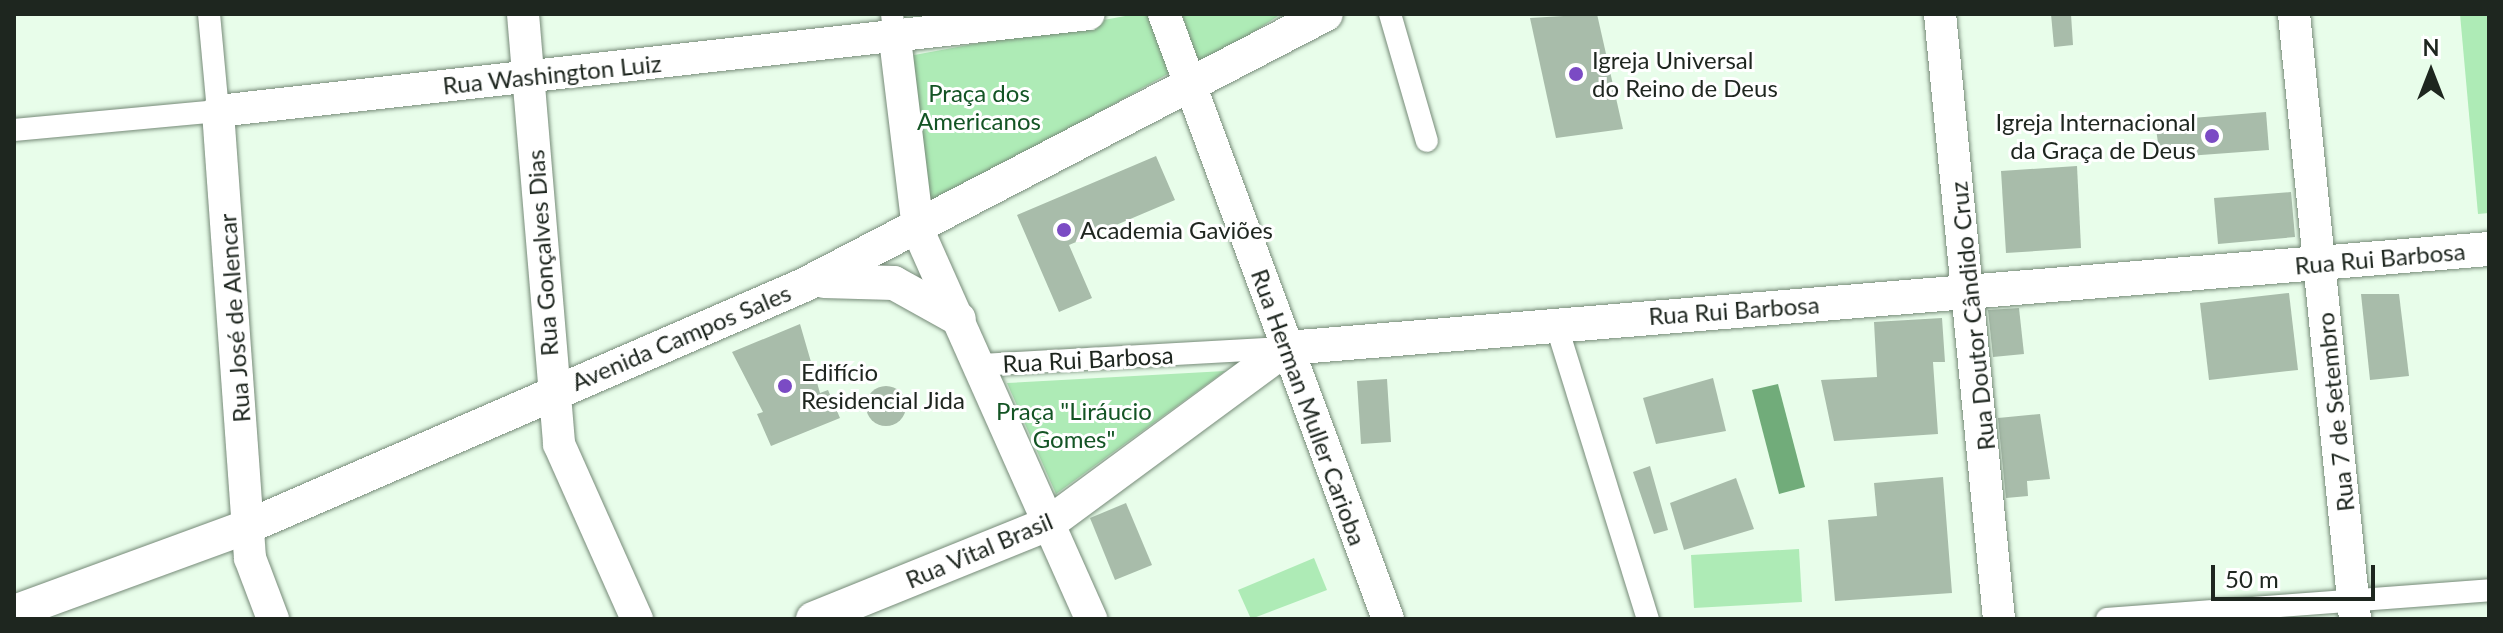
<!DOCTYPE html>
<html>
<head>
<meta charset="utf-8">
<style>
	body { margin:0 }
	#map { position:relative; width:2503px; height:633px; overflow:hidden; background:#e8fdea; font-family:Lato,sans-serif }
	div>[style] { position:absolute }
	.green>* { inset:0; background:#aeebb6 }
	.water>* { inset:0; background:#71ac7a }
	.building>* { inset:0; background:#a8bcaa }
	.round { border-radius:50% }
	.roads { filter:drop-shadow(0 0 2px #768a78) drop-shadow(0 0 2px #768a78) }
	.street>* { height:22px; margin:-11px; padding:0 11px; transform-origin:11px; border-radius:11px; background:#fff }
	.secondary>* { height:32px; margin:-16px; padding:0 16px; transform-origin:16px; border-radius:16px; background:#fff }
	.primary>* { height:34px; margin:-17px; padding:0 17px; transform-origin:17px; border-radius:17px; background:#fff }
	.dots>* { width:22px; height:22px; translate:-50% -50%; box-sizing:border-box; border:4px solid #fff; border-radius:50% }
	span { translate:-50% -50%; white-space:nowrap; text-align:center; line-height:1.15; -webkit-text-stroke:6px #fff; paint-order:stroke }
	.poi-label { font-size:24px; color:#1e261f }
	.left { translate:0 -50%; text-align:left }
	.right { translate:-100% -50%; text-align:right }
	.street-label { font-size:24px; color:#1e261f }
	.park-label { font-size:24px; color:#135424 }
	.frame { position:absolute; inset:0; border:16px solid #1e261f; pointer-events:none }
	.north { position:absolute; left:2391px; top:32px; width:80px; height:80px; -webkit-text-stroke:6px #fff; paint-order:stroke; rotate:0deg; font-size:22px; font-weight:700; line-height:32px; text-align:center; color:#1e261f }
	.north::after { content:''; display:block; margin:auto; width:28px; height:36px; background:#1e261f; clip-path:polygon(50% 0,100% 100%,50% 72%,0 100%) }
	.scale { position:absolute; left:2211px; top:565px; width:164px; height:36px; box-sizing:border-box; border:4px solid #1e261f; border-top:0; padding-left:10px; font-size:24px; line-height:28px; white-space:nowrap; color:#1e261f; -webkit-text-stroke:6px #fff; paint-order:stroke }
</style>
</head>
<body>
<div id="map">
	<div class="green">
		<i style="clip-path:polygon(1136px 14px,1155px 14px,1173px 71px,928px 208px,909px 56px)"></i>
		<i style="clip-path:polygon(1182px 14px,1281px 14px,1199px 68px)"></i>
		<i style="clip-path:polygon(2460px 14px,2489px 14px,2489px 213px,2478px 214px)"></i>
		<i style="clip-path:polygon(1225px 371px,1056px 494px,1007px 383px)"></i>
		<i style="clip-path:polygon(1799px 549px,1802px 602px,1694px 608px,1691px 555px)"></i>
		<i style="clip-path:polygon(1314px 558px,1327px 590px,1251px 619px,1238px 590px)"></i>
	</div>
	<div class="water">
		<i style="clip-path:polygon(1778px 384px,1805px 487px,1779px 494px,1752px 390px)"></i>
	</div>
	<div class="building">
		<i style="clip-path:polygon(1597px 14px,1623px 129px,1556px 138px,1530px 18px)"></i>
		<i style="clip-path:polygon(2051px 14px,2071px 14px,2073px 45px,2054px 47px)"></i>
		<i style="clip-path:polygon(2266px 112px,2269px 150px,2160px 158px,2155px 121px)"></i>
		<i style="clip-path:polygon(1156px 156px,1175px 200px,1069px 245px,1092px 298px,1059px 312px,1017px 215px)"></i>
		<i style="clip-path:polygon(2077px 166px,2081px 248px,2006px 253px,2001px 171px)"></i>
		<i style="clip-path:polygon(2291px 192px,2295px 237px,2218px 244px,2214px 198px)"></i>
		<i style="clip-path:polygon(2289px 293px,2298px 370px,2209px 380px,2200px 303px)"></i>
		<i style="clip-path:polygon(2361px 294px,2399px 294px,2409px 376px,2370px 380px)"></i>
		<i style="clip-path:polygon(2019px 308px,2024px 354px,1993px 357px,1988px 310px)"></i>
		<i style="clip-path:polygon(1942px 318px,1945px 362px,1933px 362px,1938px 434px,1834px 441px,1821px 380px,1877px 377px,1874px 322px)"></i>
		<i style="clip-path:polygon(800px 324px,820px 393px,828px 390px,840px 418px,771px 446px,757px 414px,763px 412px,732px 352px)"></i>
		<i style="clip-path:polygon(1713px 378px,1726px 431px,1656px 444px,1643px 398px)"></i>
		<i style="clip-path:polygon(1387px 379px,1391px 442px,1361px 444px,1357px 381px)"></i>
		<i class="round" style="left:866px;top:386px;width:40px;height:40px"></i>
		<i style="clip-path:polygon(2040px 414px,2050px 479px,2027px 481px,2028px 496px,2006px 498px,1998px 418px)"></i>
		<i style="clip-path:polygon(1650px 466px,1668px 530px,1654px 534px,1633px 472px)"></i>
		<i style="clip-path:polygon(1943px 477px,1952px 593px,1835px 601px,1828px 520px,1877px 516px,1874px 483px)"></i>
		<i style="clip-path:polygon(1736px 478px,1754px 529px,1684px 550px,1670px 503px)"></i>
		<i style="clip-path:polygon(1126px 503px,1152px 565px,1115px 580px,1090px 518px)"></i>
	</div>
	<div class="roads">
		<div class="street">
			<i style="left:892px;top:14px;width:25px;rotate:83deg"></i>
			<i style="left:1390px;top:14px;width:132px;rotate:73.8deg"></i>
			<i style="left:14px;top:130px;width:205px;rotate:-5.3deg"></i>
			<i style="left:218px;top:111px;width:97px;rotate:-95.3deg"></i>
			<i style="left:1556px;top:324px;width:309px;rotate:72.7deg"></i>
			<i style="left:979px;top:365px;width:307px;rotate:-3.2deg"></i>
			<i style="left:2107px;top:619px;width:383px;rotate:-4.3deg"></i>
		</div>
		<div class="secondary">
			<i style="left:523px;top:14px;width:432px;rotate:85.2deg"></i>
			<i style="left:559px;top:444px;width:192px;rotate:66deg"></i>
			<i style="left:1164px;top:14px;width:645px;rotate:69.68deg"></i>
			<i style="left:1940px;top:14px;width:608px;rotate:84.43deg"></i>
			<i style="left:2294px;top:14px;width:608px;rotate:84.24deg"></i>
			<i style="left:895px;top:39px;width:192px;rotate:83.1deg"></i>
			<i style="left:918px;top:230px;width:426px;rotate:66deg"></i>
			<i style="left:273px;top:619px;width:65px;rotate:-110.7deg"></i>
			<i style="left:250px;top:558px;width:448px;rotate:-94.1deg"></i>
			<i style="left:218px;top:111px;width:876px;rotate:-6.35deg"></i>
		</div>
		<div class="primary">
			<i style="left:824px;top:281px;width:70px;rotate:1.6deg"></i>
			<i style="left:894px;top:283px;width:74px;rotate:29deg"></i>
			<i style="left:14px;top:612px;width:250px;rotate:-20.1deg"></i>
			<i style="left:249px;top:526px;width:605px;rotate:-23.47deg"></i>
			<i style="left:804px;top:285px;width:588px;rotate:-27.44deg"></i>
			<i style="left:813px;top:619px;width:253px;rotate:-22deg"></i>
			<i style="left:1048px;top:524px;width:297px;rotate:-36.4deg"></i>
			<i style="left:1287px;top:348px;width:1206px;rotate:-4.71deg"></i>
		</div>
	</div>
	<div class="dots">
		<i style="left:1576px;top:74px;background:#7b4bc4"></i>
		<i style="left:2212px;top:136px;background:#7b4bc4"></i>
		<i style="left:1064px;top:230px;background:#7b4bc4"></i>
		<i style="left:785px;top:386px;background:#7b4bc4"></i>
	</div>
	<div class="poi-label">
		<span class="left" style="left:1592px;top:74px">Igreja Universal<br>do Reino de Deus</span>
		<span class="right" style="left:2196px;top:136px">Igreja Internacional<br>da Graça de Deus</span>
		<span class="left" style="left:1080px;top:230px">Academia Gaviões</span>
		<span class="left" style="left:801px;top:386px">Edifício<br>Residencial Jida</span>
	</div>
	<div class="street-label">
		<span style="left:552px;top:74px;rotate:-6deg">Rua Washington Luiz</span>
		<span style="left:542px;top:253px;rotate:-94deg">Rua Gonçalves Dias</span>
		<span style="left:2380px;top:258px;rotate:-5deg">Rua Rui Barbosa</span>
		<span style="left:1734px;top:310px;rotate:-4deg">Rua Rui Barbosa</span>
		<span style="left:1972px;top:316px;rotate:-96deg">Rua Doutor Cândido Cruz</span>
		<span style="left:234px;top:318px;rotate:-94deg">Rua José de Alencar</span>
		<span style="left:681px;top:337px;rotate:-23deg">Avenida Campos Sales</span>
		<span style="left:1088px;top:359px;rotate:-3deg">Rua Rui Barbosa</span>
		<span style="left:1309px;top:407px;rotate:70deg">Rua Herman Muller Carioba</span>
		<span style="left:2335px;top:412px;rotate:-96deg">Rua 7 de Setembro</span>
		<span style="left:979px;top:550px;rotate:-23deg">Rua Vital Brasil</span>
	</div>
	<div class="park-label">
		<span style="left:979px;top:107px">Praça dos<br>Americanos</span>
		<span style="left:1074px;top:425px">Praça "Liráucio<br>Gomes"</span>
	</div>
	<div class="frame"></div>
	<div class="north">N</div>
	<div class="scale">50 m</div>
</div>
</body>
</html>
